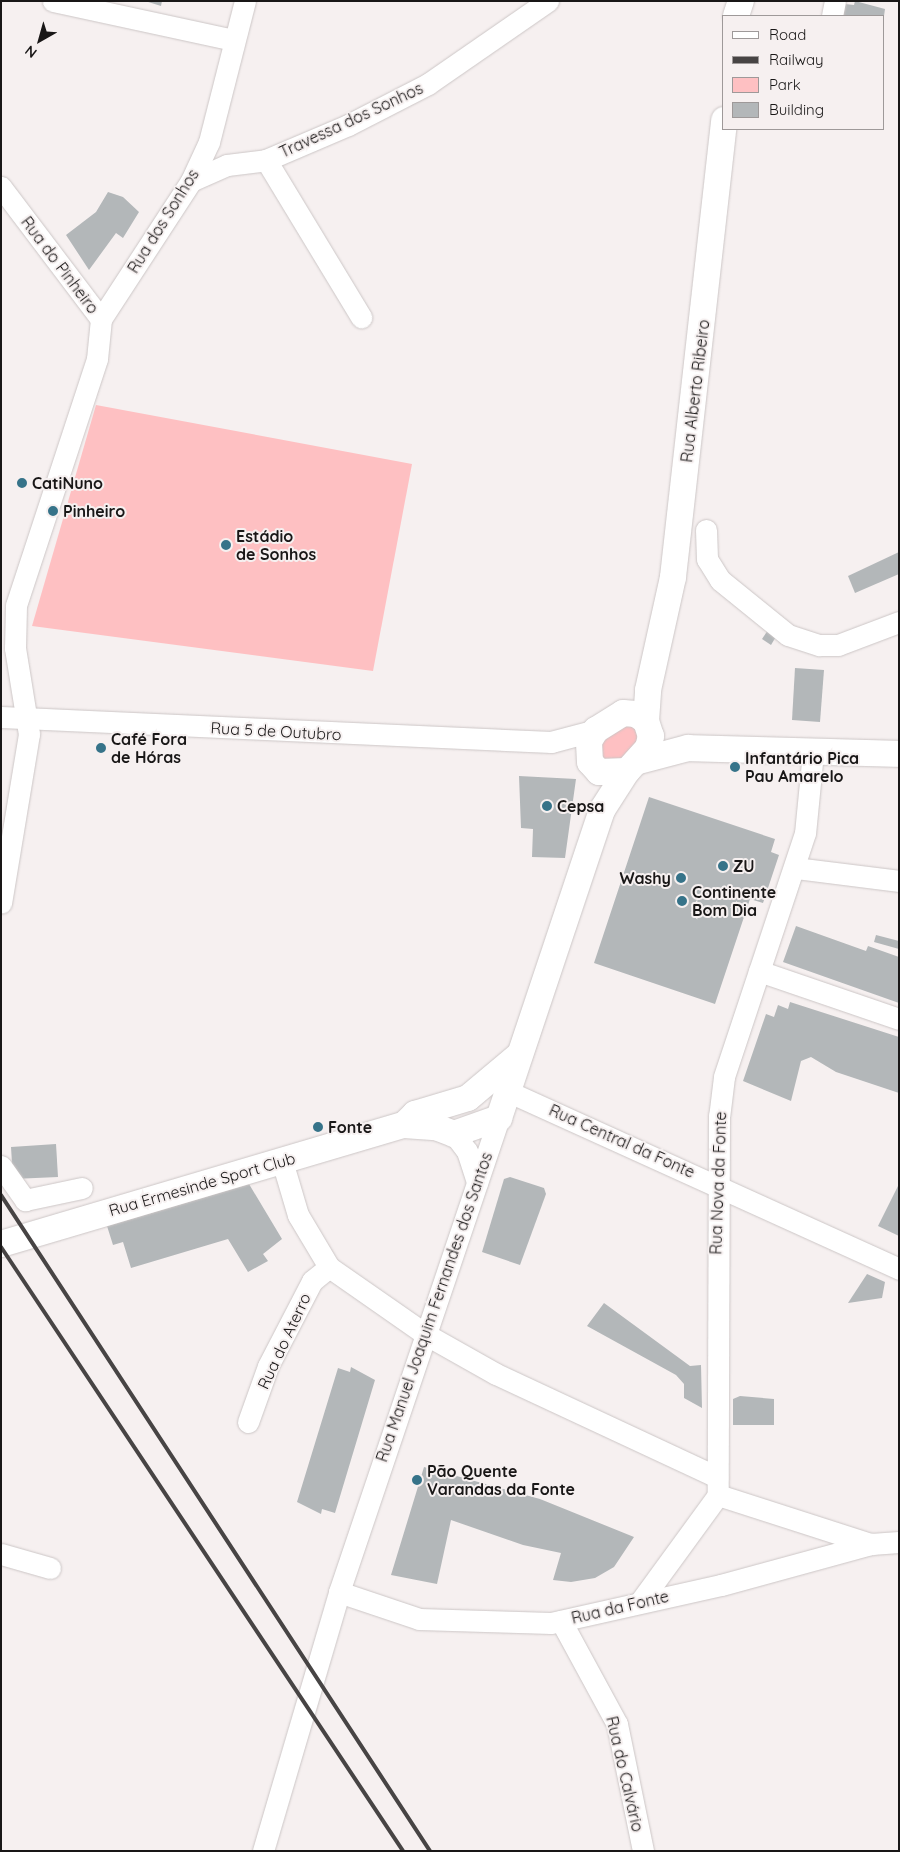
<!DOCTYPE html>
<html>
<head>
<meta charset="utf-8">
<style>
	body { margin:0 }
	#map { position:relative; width:900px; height:1852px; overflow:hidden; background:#f6f0f0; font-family:Quicksand,sans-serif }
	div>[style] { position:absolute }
	.green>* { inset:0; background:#fec0c2 }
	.building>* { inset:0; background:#b3b7b9 }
	.roads { filter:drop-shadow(0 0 1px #ccc6c6) drop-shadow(0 0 1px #ccc6c6) }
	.minor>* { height:21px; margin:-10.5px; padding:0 10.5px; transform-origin:10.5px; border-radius:10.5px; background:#fff }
	.major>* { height:26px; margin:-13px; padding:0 13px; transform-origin:13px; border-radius:13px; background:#fff }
	.rail>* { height:4px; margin:-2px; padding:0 2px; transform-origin:2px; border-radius:2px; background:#474444 }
	.dots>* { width:14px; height:14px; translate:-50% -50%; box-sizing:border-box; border:2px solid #f6f0f0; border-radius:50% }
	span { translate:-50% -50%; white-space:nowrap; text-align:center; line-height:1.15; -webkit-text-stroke:4px #f6f0f0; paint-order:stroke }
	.street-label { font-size:16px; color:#191717 }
	.poi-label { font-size:16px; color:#191717; font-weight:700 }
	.left { translate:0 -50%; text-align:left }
	.right { translate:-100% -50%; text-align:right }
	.frame { position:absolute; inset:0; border:2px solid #191717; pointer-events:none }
	.legend { position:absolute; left:722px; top:15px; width:162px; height:115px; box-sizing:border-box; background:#f6f0f0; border:1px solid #9e9999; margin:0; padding:6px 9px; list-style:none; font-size:15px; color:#191717 }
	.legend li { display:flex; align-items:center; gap:10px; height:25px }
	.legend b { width:25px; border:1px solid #9e9999 }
	.north { position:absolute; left:15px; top:15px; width:50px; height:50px; -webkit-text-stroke:4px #f6f0f0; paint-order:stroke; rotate:218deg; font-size:14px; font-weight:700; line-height:20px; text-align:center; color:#191717 }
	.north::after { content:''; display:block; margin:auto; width:18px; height:22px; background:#191717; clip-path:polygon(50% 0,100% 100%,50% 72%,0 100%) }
</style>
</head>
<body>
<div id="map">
	<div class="green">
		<i style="clip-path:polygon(96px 405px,412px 464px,373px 671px,32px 626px)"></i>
		<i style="clip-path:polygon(618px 726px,634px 726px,641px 736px,625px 757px,614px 761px,602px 759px,601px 742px)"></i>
	</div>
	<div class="building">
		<i style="clip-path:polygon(145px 1px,162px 1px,161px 6px)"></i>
		<i style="clip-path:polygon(855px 1px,885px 9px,884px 16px,843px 16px,845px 4px,854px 5px)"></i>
		<i style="clip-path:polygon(108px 192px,123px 197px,139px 212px,123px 238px,116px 233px,89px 270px,66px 235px,96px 212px)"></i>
		<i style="clip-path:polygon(899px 552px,899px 574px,855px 593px,848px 576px)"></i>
		<i style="clip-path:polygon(768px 630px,777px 635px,771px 645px,762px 639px)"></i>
		<i style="clip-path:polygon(795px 668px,824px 670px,820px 722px,792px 720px)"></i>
		<i style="clip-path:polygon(519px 776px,576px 779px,565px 858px,532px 857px,533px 829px,521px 828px)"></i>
		<i style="clip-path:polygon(649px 797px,775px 839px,771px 852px,779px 855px,763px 903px,750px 899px,715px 1004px,594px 963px)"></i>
		<i style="clip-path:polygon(796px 926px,866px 951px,868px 946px,899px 957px,899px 1003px,783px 962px)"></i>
		<i style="clip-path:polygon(876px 935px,899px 941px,899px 949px,874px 942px)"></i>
		<i style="clip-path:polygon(790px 1002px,899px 1037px,899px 1093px,836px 1072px,811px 1057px,801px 1061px,791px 1101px,743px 1081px,766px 1014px,774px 1017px,778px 1005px,788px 1009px)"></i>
		<i style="clip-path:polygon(56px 1144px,58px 1177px,13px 1179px,11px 1147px)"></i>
		<i style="clip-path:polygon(510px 1177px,544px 1188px,546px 1194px,520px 1265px,482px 1252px,504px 1179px)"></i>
		<i style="clip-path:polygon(249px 1184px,282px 1239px,263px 1254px,268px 1261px,248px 1272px,228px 1239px,131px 1268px,123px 1242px,113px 1245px,107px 1226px)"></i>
		<i style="clip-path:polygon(899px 1184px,899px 1236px,878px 1226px)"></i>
		<i style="clip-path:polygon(867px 1274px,885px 1282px,882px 1298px,848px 1303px)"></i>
		<i style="clip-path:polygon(604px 1303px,690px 1366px,701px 1365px,702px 1408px,684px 1398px,684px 1384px,676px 1375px,587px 1326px)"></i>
		<i style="clip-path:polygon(351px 1367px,375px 1380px,335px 1513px,322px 1509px,321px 1514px,297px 1502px,338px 1368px,350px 1372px)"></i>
		<i style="clip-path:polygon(740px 1396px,774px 1399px,774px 1425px,733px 1425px,733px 1399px)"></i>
		<i style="clip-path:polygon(424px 1467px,540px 1499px,634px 1537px,614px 1567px,595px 1578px,571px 1582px,553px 1580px,561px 1553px,523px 1545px,451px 1520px,437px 1584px,391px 1575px)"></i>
	</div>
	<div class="roads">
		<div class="minor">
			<i style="left:53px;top:1px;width:185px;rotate:12.2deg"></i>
			<i style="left:832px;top:16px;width:15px;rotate:-79deg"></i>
			<i style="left:266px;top:160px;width:184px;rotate:58.8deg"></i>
			<i style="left:191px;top:181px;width:39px;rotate:-24deg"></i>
			<i style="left:227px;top:165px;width:39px;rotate:-7deg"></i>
			<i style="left:266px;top:160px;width:89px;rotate:-23.1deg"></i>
			<i style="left:348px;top:125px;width:90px;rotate:-27.1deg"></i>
			<i style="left:428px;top:84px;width:146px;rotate:-34.7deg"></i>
			<i style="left:1px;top:187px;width:166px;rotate:52.9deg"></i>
			<i style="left:101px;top:319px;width:40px;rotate:95.7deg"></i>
			<i style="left:97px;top:359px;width:259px;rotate:108.2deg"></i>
			<i style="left:16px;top:605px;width:43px;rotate:91.3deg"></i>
			<i style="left:15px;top:648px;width:87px;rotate:80.8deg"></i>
			<i style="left:29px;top:734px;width:171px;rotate:99.4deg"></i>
			<i style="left:101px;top:319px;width:165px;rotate:-56.9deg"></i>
			<i style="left:191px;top:181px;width:43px;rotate:-65.2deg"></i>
			<i style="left:209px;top:142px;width:146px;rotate:-75.7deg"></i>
			<i style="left:706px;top:530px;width:29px;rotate:88deg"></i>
			<i style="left:707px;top:559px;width:25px;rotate:58deg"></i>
			<i style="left:720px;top:580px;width:87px;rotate:39deg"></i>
			<i style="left:788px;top:635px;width:33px;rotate:18deg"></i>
			<i style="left:819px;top:645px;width:19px"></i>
			<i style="left:838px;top:645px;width:65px;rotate:-20.7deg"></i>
			<i style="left:1px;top:717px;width:551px;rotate:2.6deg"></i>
			<i style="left:551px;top:742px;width:47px;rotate:-14.9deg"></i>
			<i style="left:813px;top:752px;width:81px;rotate:95.6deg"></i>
			<i style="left:805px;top:833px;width:257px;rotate:108.4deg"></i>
			<i style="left:724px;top:1077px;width:38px;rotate:97deg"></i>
			<i style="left:719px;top:1115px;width:380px;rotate:90.2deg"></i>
			<i style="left:718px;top:1495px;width:161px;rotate:17.8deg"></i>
			<i style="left:795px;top:868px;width:105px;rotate:7.1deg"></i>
			<i style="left:759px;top:971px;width:148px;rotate:18.9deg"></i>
			<i style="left:507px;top:1091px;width:431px;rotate:24.4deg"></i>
			<i style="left:454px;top:1134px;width:21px;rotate:53deg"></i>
			<i style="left:467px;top:1151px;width:33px;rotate:72deg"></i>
			<i style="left:282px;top:1161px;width:56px;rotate:73.5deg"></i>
			<i style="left:298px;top:1215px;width:61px;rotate:59.2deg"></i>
			<i style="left:329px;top:1267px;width:117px;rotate:34.9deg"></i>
			<i style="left:425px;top:1334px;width:81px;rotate:29.4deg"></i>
			<i style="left:496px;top:1374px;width:244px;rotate:25deg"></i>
			<i style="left:1px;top:1166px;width:42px;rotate:54.8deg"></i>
			<i style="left:25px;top:1200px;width:58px;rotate:-11.9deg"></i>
			<i style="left:248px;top:1422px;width:59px;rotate:-70.3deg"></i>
			<i style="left:268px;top:1366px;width:96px;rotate:-62.6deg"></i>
			<i style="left:312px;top:1281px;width:22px;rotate:-39deg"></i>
			<i style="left:1px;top:1554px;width:51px;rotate:15.9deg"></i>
			<i style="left:339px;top:1592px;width:84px;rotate:18.6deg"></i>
			<i style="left:419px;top:1619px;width:132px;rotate:1.7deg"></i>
			<i style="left:551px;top:1623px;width:174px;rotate:-12.6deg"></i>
			<i style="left:721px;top:1585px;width:156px;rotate:-15.3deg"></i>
			<i style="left:871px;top:1544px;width:28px;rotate:-4deg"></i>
			<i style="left:640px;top:1602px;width:132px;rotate:-53.9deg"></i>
			<i style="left:561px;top:1621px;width:117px;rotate:61.5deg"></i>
			<i style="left:617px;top:1724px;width:130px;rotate:78.4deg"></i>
			<i style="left:263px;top:1851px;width:270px;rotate:-73.6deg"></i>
			<i style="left:339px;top:1592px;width:500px;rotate:-71.35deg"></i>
		</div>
		<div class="major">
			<i style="left:736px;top:16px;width:16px;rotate:-72deg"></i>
			<i style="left:623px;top:713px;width:13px;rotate:4deg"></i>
			<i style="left:636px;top:714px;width:12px;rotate:35deg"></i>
			<i style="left:646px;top:721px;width:16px;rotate:72deg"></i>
			<i style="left:651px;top:736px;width:12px;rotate:104deg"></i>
			<i style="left:648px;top:748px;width:31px;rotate:132deg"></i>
			<i style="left:627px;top:771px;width:28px;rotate:178deg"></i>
			<i style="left:599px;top:772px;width:13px;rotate:-132deg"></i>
			<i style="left:590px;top:762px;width:21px;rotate:-93deg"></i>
			<i style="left:589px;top:741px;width:13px;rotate:-58deg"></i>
			<i style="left:596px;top:730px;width:32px;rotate:-32deg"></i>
			<i style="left:646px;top:721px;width:31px;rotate:-86deg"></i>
			<i style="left:648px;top:690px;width:116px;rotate:-77.5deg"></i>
			<i style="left:673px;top:577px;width:460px;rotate:-83.6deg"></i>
			<i style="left:639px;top:761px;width:51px;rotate:-14.9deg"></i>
			<i style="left:688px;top:748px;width:211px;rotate:1.6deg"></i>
			<i style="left:499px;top:1118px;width:325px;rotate:-71.5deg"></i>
			<i style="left:602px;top:810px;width:46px;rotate:-57.3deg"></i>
			<i style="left:404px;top:1125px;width:32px;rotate:4deg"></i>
			<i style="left:436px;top:1127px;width:19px;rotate:21deg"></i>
			<i style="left:454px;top:1134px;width:48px;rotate:-19.6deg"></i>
			<i style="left:1px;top:1244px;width:420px;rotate:-16.5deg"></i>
			<i style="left:404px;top:1125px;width:16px;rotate:-45deg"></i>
			<i style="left:415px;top:1114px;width:55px;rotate:-16.8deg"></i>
			<i style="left:468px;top:1098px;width:65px;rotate:-40deg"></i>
		</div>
	</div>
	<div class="rail">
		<i style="left:1px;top:1195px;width:784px;rotate:56.82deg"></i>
		<i style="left:1px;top:1247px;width:726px;rotate:56.35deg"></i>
	</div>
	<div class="dots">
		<i style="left:22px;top:483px;background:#367389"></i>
		<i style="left:53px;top:511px;background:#367389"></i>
		<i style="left:226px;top:545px;background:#367389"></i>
		<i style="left:101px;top:748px;background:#367389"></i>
		<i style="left:735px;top:767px;background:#367389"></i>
		<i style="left:547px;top:806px;background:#367389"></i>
		<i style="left:723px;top:866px;background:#367389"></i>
		<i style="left:681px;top:878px;background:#367389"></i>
		<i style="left:682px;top:901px;background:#367389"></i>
		<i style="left:318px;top:1127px;background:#367389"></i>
		<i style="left:417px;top:1480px;background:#367389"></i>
	</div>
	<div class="street-label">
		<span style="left:351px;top:120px;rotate:-25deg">Travessa dos Sonhos</span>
		<span style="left:163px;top:221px;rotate:-58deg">Rua dos Sonhos</span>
		<span style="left:60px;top:265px;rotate:53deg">Rua do Pinheiro</span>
		<span style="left:695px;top:391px;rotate:-83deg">Rua Alberto Ribeiro</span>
		<span style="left:276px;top:731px;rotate:3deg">Rua 5 de Outubro</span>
		<span style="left:622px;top:1141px;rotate:24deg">Rua Central da Fonte</span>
		<span style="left:718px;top:1183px;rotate:-88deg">Rua Nova da Fonte</span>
		<span style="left:202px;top:1184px;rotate:-16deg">Rua Ermesinde Sport Club</span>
		<span style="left:434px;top:1307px;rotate:-71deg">Rua Manuel Joaquim Fernandes dos Santos</span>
		<span style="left:284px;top:1341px;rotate:-65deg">Rua do Aterro</span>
		<span style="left:620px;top:1607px;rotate:-13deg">Rua da Fonte</span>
		<span style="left:625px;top:1774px;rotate:77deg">Rua do Calvário</span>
	</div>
	<div class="poi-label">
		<span class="left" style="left:32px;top:483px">CatiNuno</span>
		<span class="left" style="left:63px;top:511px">Pinheiro</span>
		<span class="left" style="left:236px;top:545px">Estádio<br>de Sonhos</span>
		<span class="left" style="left:111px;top:748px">Café Fora<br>de Hóras</span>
		<span class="left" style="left:745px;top:767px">Infantário Pica<br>Pau Amarelo</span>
		<span class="left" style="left:557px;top:806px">Cepsa</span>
		<span class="left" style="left:733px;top:866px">ZU</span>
		<span class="right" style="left:671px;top:878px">Washy</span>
		<span class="left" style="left:692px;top:901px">Continente<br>Bom Dia</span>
		<span class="left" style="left:328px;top:1127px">Fonte</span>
		<span class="left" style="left:427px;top:1480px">Pão Quente<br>Varandas da Fonte</span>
	</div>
	<div class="frame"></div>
	<ul class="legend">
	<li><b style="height:6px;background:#fff"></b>Road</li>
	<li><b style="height:6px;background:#474444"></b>Railway</li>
	<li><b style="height:14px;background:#fec0c2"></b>Park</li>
	<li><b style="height:14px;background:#b3b7b9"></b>Building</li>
	</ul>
	<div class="north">N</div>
</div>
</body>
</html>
